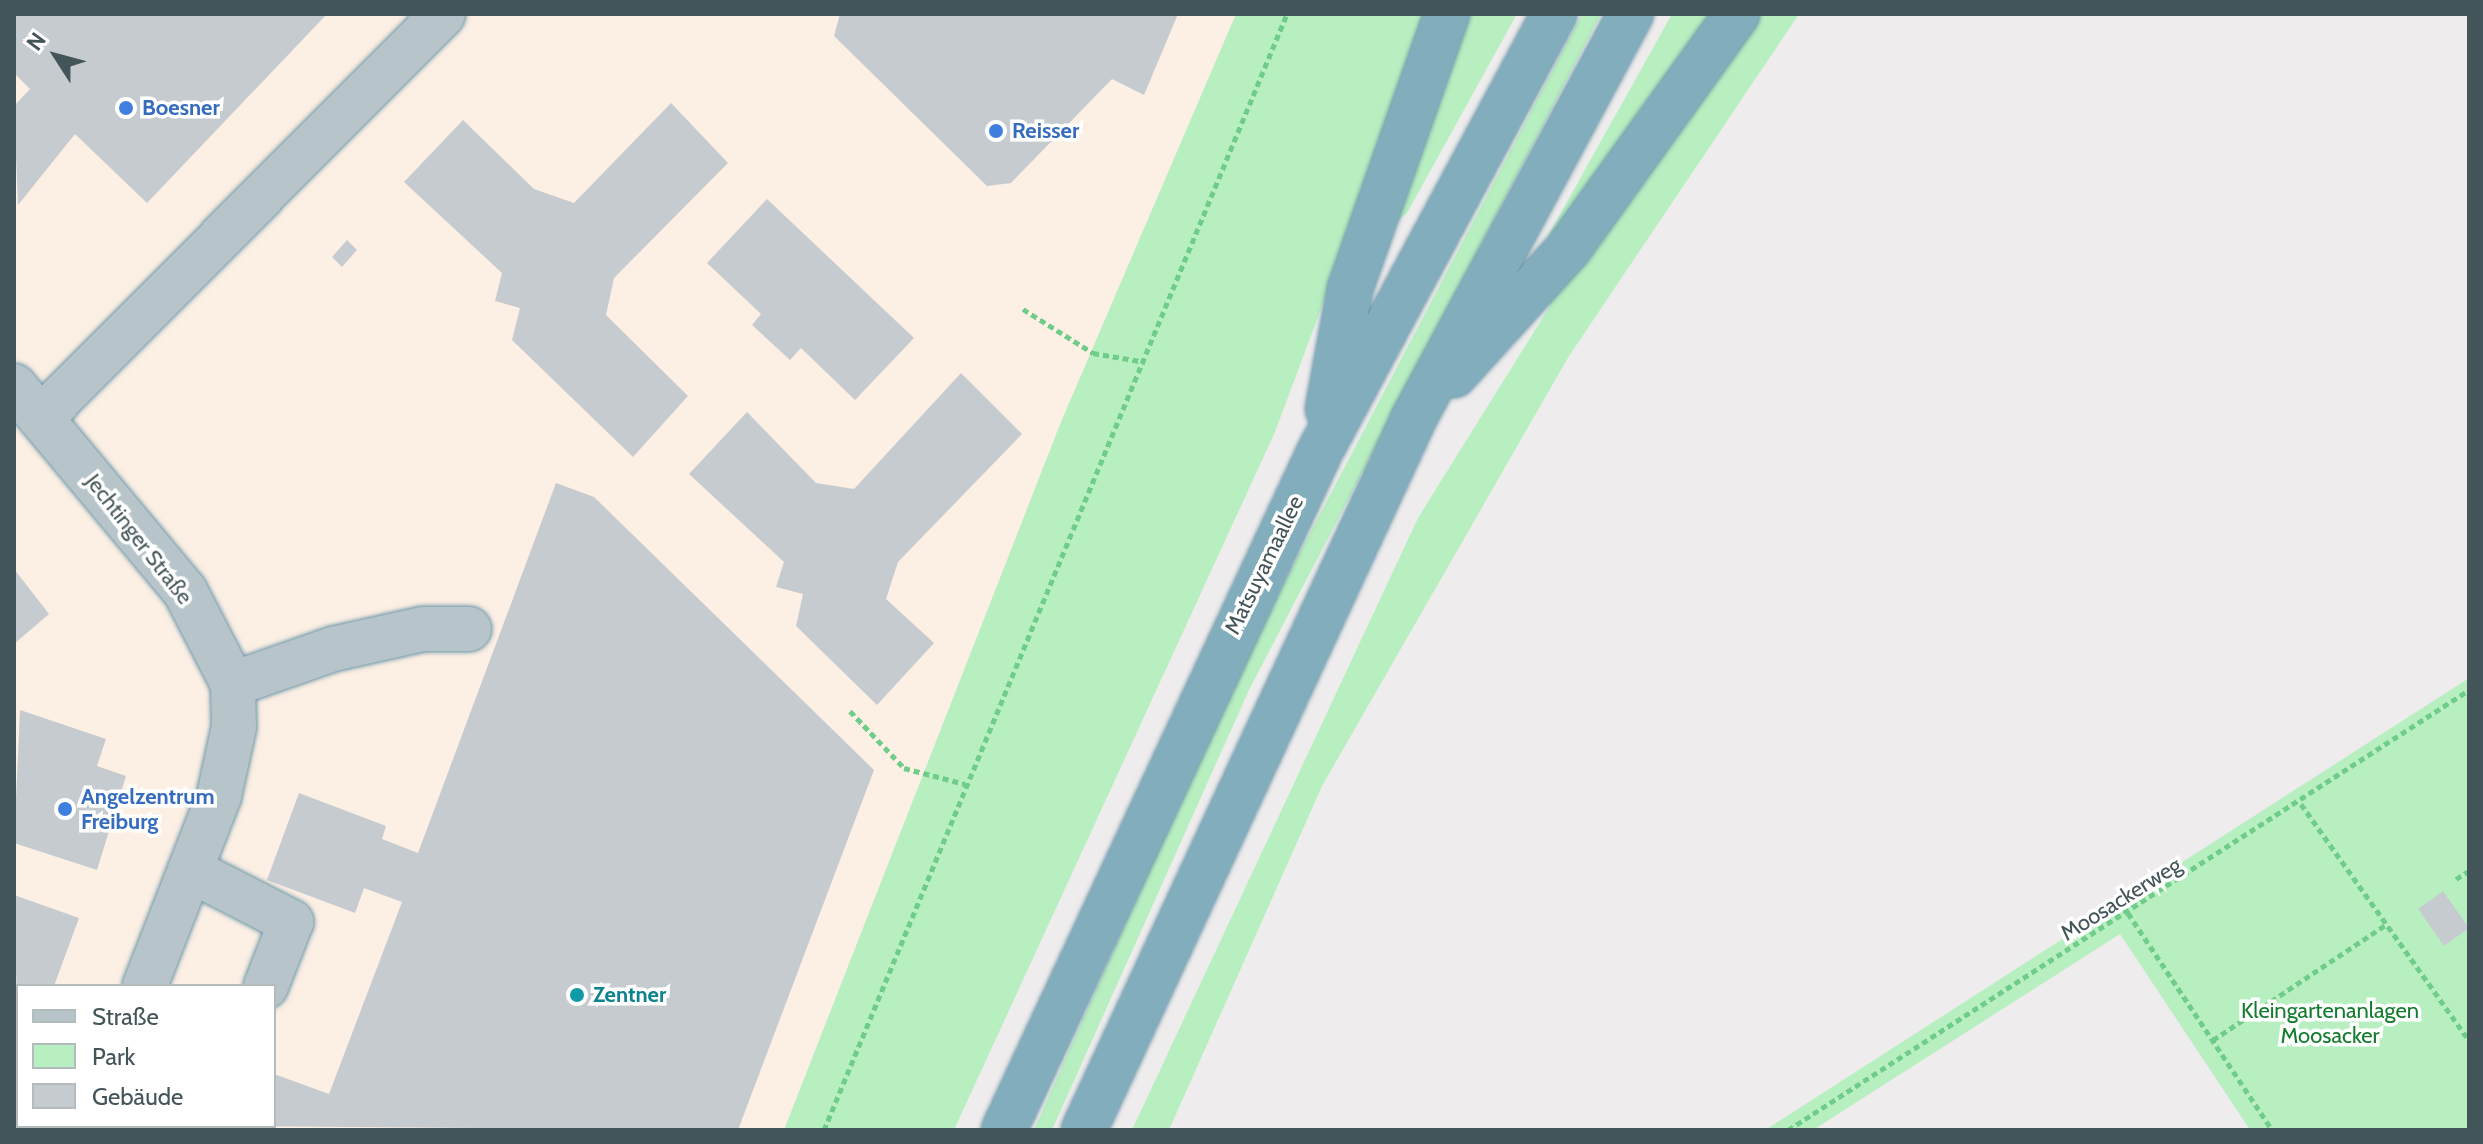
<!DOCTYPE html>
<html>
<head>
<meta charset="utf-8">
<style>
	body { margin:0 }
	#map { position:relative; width:2483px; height:1144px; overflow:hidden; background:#efeced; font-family:Cabin,sans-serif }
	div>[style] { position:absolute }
	.commercial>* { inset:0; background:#fcefe4 }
	.green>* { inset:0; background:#b8efc0 }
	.building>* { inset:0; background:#c6cbd0 }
	.path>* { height:5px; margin-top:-2.5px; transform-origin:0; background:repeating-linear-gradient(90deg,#70cd89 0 6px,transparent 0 10px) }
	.roads { filter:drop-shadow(0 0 2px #6e98a9) drop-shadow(0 0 2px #6e98a9) }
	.minor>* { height:44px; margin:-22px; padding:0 22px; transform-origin:22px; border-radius:22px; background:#b7c5ca }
	.highway>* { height:44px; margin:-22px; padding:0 22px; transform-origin:22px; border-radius:22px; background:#82adbd }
	.dots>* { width:22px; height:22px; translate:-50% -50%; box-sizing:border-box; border:4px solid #fff; border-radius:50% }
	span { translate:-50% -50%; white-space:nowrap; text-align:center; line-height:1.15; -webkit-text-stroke:7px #fff; paint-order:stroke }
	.shop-label { font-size:22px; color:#366cbe; font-weight:700 }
	.left { translate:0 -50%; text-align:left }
	.street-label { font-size:22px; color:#44555a }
	.culture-label { font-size:22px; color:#0d838f; font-weight:700 }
	.park-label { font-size:22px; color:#147c2f }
	.frame { position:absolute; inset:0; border:16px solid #44555a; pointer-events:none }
	.legend { position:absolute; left:16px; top:984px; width:260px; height:144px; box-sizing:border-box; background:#fff; border:2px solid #b4bbbd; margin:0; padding:10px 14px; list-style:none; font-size:24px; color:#44555a }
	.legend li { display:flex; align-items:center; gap:16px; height:40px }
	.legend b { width:40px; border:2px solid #b4bbbd }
	.north { position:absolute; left:16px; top:16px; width:80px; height:80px; -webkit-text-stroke:6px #fff; paint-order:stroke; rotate:306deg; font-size:22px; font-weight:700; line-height:32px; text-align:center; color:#44555a }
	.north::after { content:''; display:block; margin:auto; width:28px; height:36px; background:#44555a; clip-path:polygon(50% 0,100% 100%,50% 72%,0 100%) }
</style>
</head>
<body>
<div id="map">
	<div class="commercial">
		<i style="clip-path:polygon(14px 14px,1236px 14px,1061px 422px,784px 1130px,161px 1130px,149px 1126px,274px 1126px,274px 986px,18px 986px,18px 1126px,123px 1126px,14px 1130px)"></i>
	</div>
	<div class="green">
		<i style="clip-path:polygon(1236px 14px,1517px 14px,1407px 213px,1333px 277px,1275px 432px,954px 1130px,784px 1130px,1061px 422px)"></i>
		<i style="clip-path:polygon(1582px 14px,1601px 14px,1249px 690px,1052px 1130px,1034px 1130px,1232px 682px)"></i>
		<i style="clip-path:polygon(1672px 14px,1799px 14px,1569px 356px,1322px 786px,1169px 1130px,1132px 1130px,1418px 518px,1550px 306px,1549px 234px)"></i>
		<i style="clip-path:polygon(2469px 678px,2469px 1130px,2250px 1130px,2120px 934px,1813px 1130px,1765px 1130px)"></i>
	</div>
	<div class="building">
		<i style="clip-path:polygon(14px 14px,327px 14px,147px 203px,75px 134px,18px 205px,14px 106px,30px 89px,14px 73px)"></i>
		<i style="clip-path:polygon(840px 14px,1178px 14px,1144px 95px,1112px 79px,1011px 183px,987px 186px,834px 36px)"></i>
		<i style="clip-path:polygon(671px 103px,728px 163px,614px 278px,606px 315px,688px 396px,633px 457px,512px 340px,520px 308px,495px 301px,502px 273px,404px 182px,463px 120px,534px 189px,574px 203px)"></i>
		<i style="clip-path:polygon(767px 199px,914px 338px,855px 400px,801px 348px,790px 360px,752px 325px,761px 314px,707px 263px)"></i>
		<i style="clip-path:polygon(347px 240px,357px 250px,342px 267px,332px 257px)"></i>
		<i style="clip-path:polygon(961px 373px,1022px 434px,898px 562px,886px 599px,934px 643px,877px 705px,796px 626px,803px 594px,776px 587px,784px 562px,689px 474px,747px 412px,816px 483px,854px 489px)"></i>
		<i style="clip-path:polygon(556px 483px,594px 497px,874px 770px,738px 1130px,238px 1126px,274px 1126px,274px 1074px,329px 1094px,402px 902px,364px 888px,355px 913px,267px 880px,299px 793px,386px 826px,382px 839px,418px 853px)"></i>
		<i style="clip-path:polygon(14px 569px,49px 614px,14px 644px)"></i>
		<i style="clip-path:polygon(20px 710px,106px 739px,97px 766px,126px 776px,97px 870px,14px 843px)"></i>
		<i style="clip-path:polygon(2443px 891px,2469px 928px,2444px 946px,2418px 909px)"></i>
		<i style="clip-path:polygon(14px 895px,79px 918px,54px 986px,18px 986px,18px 1047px)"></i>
	</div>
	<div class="path">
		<i style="left:1023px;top:309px;width:83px;rotate:32.2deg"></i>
		<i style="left:1093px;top:353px;width:53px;rotate:9.8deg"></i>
		<i style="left:850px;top:711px;width:79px;rotate:46.5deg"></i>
		<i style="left:904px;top:768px;width:63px;rotate:14.7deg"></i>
		<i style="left:2301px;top:804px;width:290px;rotate:54.6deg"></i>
		<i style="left:2456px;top:879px;width:15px;rotate:-32deg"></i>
		<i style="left:2128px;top:913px;width:260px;rotate:56.4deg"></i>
		<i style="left:2213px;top:1040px;width:209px;rotate:-33.7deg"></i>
		<i style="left:14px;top:1115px;width:4px;rotate:14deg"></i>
		<i style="left:824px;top:1130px;width:1208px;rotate:-67.47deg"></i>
		<i style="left:1788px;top:1130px;width:811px;rotate:-32.87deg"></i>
	</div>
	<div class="roads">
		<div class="minor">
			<i style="left:14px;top:386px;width:267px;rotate:50.2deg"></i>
			<i style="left:185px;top:591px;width:105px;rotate:62.7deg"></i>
			<i style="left:233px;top:684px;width:43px;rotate:88.7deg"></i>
			<i style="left:234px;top:727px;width:71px;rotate:102.3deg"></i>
			<i style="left:219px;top:796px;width:204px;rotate:111.3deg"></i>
			<i style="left:41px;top:418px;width:570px;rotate:-45.14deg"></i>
			<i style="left:233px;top:684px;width:106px;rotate:-19.3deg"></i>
			<i style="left:333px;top:649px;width:92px;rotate:-12.5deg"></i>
			<i style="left:423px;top:629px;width:46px"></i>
			<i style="left:190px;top:870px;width:114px;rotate:27.2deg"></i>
			<i style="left:291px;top:922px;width:69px;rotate:111.3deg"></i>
			<i style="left:84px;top:1130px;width:6px;rotate:-39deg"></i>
		</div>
		<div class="highway">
			<i style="left:1454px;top:375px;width:171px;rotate:-47.8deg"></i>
			<i style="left:1569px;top:248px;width:288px;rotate:-54.3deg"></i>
			<i style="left:1328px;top:409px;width:122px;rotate:-79.6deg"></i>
			<i style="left:1350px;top:289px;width:292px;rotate:-70.6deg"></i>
			<i style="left:1004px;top:1130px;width:749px;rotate:-65.04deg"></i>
			<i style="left:1320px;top:451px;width:496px;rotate:-61.8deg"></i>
			<i style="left:1084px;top:1130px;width:785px;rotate:-65.13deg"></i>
			<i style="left:1414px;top:418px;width:459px;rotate:-61.8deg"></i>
		</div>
	</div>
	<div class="dots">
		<i style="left:126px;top:108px;background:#3f7fe0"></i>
		<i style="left:996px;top:131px;background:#3f7fe0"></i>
		<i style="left:65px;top:809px;background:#3f7fe0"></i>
		<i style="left:577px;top:995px;background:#0f9aa8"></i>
	</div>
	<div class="shop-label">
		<span class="left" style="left:142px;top:108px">Boesner</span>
		<span class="left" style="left:1012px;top:131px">Reisser</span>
		<span class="left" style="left:81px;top:809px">Angelzentrum<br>Freiburg</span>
	</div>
	<div class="street-label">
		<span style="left:139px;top:539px;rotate:52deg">Jechtinger Straße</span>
		<span style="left:1264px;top:565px;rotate:-64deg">Matsuyamaallee</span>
		<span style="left:2121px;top:899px;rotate:-32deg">Moosackerweg</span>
	</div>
	<div class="culture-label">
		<span class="left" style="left:593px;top:995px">Zentner</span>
	</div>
	<div class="park-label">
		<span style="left:2330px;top:1023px">Kleingartenanlagen<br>Moosacker</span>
	</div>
	<div class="frame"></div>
	<ul class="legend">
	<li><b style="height:10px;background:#b7c5ca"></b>Straße</li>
	<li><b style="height:22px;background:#b8efc0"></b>Park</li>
	<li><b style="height:22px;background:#c6cbd0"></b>Gebäude</li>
	</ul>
	<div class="north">N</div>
</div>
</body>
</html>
